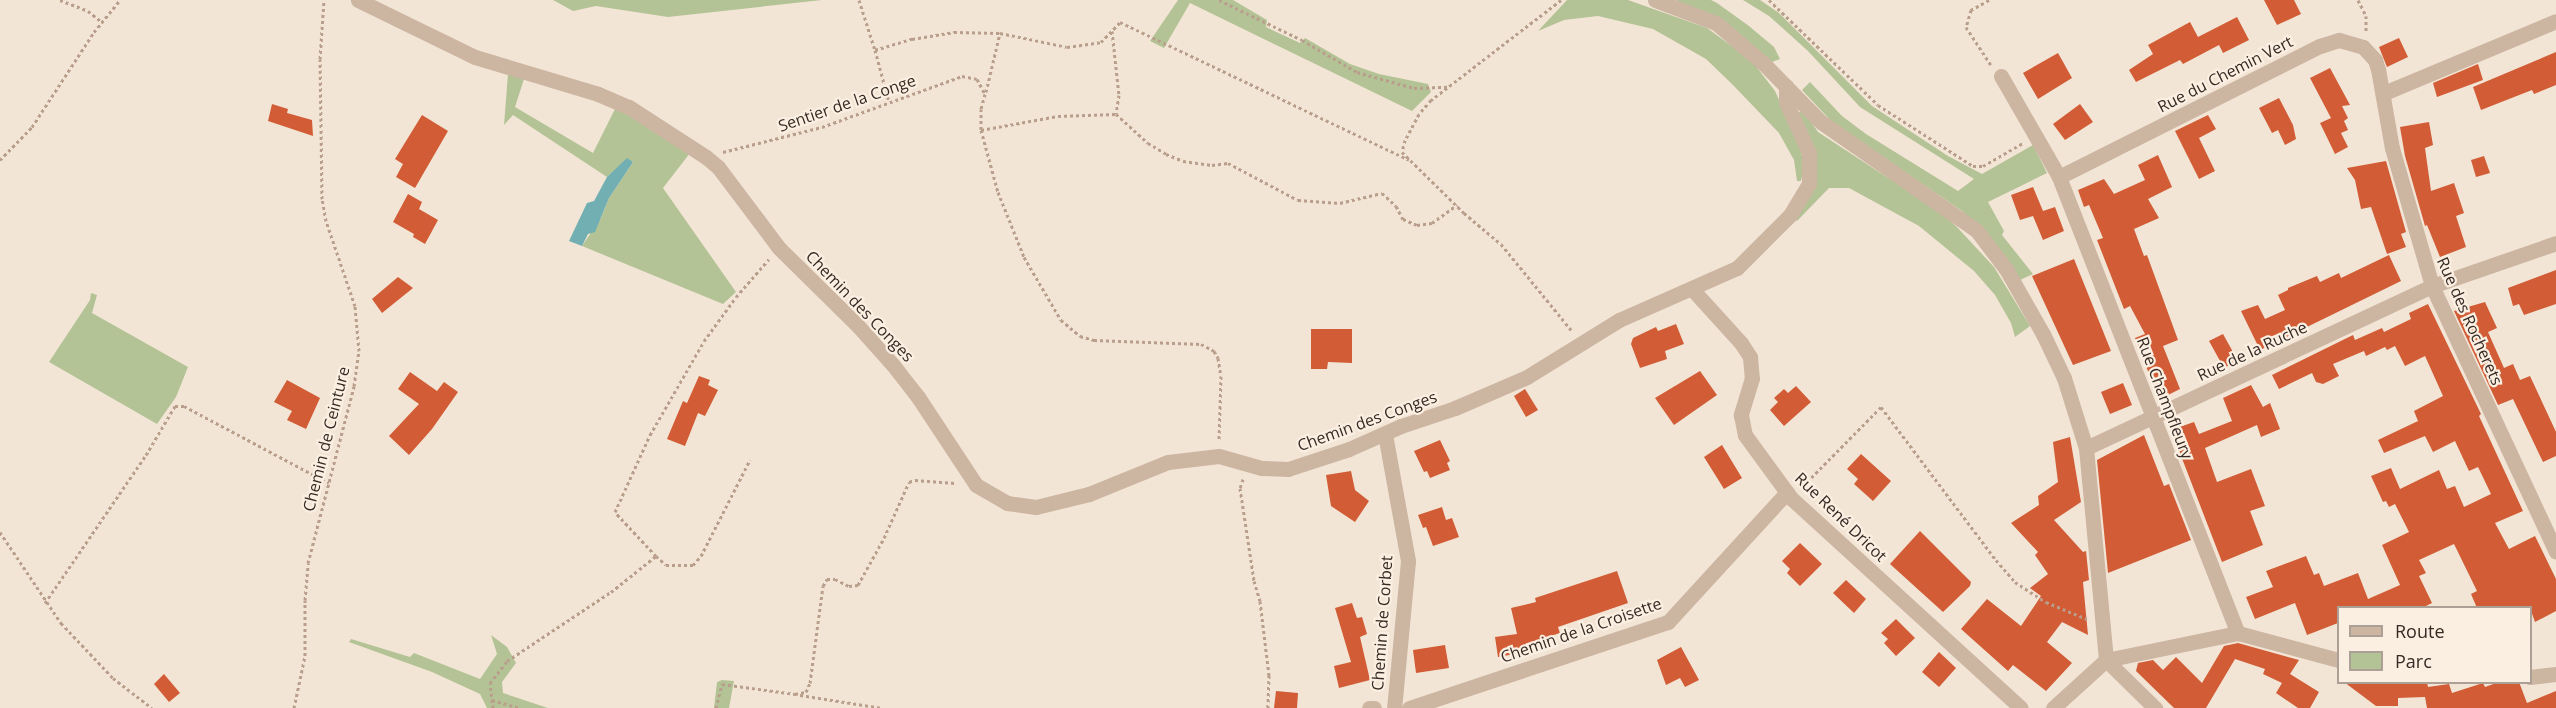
<!DOCTYPE html>
<html>
<head>
<meta charset="utf-8">
<style>
	body { margin:0 }
	#map { position:relative; width:2556px; height:708px; overflow:hidden; background:#f3e5d6; font-family:"Open Sans",sans-serif }
	div>[style] { position:absolute }
	.green>* { inset:0; background:#b3c395 }
	.water>* { inset:0; background:#72afb2 }
	.building>* { inset:0; background:#d15c35 }
	.path>* { height:3px; margin-top:-1.5px; transform-origin:0; background:repeating-linear-gradient(90deg,#b89e8b 0 3px,transparent 0 6px) }
	.minor>* { height:15px; margin:-7.5px; padding:0 7.5px; transform-origin:7.5px; border-radius:7.5px; background:#ccb5a1 }
	span { translate:-50% -50%; white-space:nowrap; text-align:center; line-height:1.15; -webkit-text-stroke:4.5px #fbefe2; paint-order:stroke }
	.street-label { font-size:16px; color:#352a24 }
	.legend { position:absolute; left:2337px; top:606px; width:195px; height:78px; box-sizing:border-box; background:#fbefe2; border:2px solid #aca096; margin:0; padding:8px 10px; list-style:none; font-size:18px; color:#352a24 }
	.legend li { display:flex; align-items:center; gap:12px; height:30px }
	.legend b { width:30px; border:2px solid #aca096 }
</style>
</head>
<body>
<div id="map">
	<div class="green">
		<i style="clip-path:polygon(553px 0,822px 0,668px 17px,596px 6px,573px 11px)"></i>
		<i style="clip-path:polygon(1178px 0,1233px 0,1267px 20px,1266px 27px,1300px 43px,1305px 38px,1350px 64px,1379px 74px,1428px 84px,1431px 92px,1412px 111px,1190px 3px,1164px 48px,1150px 41px)"></i>
		<i style="clip-path:polygon(1567px 0,1628px 0,1707px 28px,1733px 47px,1755px 65px,1775px 91px,1800px 146px,1804px 167px,1801px 181px,1797px 181px,1794px 160px,1779px 133px,1733px 85px,1706px 59px,1653px 29px,1598px 16px,1564px 20px,1538px 31px)"></i>
		<i style="clip-path:polygon(1676px 0,1711px 0,1717px 3px,1749px 26px,1774px 47px,1780px 59px,1772px 62px)"></i>
		<i style="clip-path:polygon(1743px 0,1760px 0,1779px 13px,1872px 106px,1948px 156px,1982px 174px,2033px 145px,2047px 173px,1988px 202px,2004px 231px,2002px 235px,2033px 274px,2020px 280px,1962px 211px,1832px 122px,1802px 90px,1810px 82px,1842px 116px,1866px 134px,1958px 191px,1974px 179px,1860px 107px,1808px 51px,1769px 16px)"></i>
		<i style="clip-path:polygon(508px 74px,524px 79px,515px 107px,593px 153px,615px 109px,649px 125px,690px 153px,663px 188px,736px 292px,723px 304px,582px 246px,601px 218px,609px 198px,633px 162px,627px 159px,607px 177px,513px 115px,504px 125px)"></i>
		<i style="clip-path:polygon(1804px 111px,1818px 132px,1940px 212px,1956px 226px,1994px 267px,2030px 326px,2015px 337px,2011px 323px,1995px 295px,1974px 271px,1919px 226px,1849px 188px,1829px 188px,1797px 221px,1795px 219px,1811px 194px,1794px 113px)"></i>
		<i style="clip-path:polygon(91px 293px,97px 295px,92px 313px,188px 367px,176px 397px,157px 424px,49px 362px,90px 300px)"></i>
		<i style="clip-path:polygon(491px 635px,507px 647px,516px 663px,502px 682px,503px 693px,548px 708px,487px 708px,480px 694px,432px 672px,349px 642px,351px 639px,410px 657px,414px 653px,480px 679px,497px 654px)"></i>
		<i style="clip-path:polygon(722px 680px,734px 681px,729px 708px,714px 708px,717px 682px)"></i>
	</div>
	<div class="water">
		<i style="clip-path:polygon(627px 158px,633px 162px,609px 198px,595px 232px,588px 234px,582px 246px,569px 241px,587px 203px,594px 201px,607px 177px)"></i>
	</div>
	<div class="building">
		<i style="clip-path:polygon(2264px 0,2294px 0,2301px 14px,2277px 25px)"></i>
		<i style="clip-path:polygon(2237px 17px,2249px 40px,2223px 53px,2219px 45px,2183px 64px,2180px 60px,2136px 82px,2129px 70px,2153px 54px,2148px 45px,2190px 22px,2198px 37px)"></i>
		<i style="clip-path:polygon(2399px 38px,2408px 57px,2387px 67px,2379px 47px)"></i>
		<i style="clip-path:polygon(2556px 52px,2556px 85px,2534px 94px,2532px 90px,2481px 110px,2473px 87px)"></i>
		<i style="clip-path:polygon(2058px 53px,2072px 78px,2038px 99px,2023px 73px)"></i>
		<i style="clip-path:polygon(2478px 64px,2483px 80px,2437px 97px,2433px 83px)"></i>
		<i style="clip-path:polygon(2330px 68px,2350px 105px,2342px 106px,2348px 118px,2344px 121px,2348px 130px,2341px 133px,2348px 147px,2335px 154px,2320px 123px,2331px 118px,2310px 78px)"></i>
		<i style="clip-path:polygon(2279px 98px,2293px 125px,2296px 139px,2285px 145px,2278px 130px,2272px 133px,2259px 108px)"></i>
		<i style="clip-path:polygon(272px 104px,288px 109px,287px 113px,312px 120px,313px 136px,268px 121px)"></i>
		<i style="clip-path:polygon(2080px 104px,2093px 122px,2065px 140px,2053px 124px)"></i>
		<i style="clip-path:polygon(422px 115px,448px 131px,415px 188px,396px 177px,403px 164px,395px 159px)"></i>
		<i style="clip-path:polygon(2208px 115px,2216px 129px,2199px 138px,2215px 171px,2199px 179px,2175px 131px)"></i>
		<i style="clip-path:polygon(2429px 122px,2433px 145px,2425px 148px,2431px 191px,2454px 183px,2464px 213px,2456px 216px,2466px 247px,2440px 257px,2427px 225px,2425px 226px,2405px 156px,2400px 127px)"></i>
		<i style="clip-path:polygon(2158px 155px,2172px 187px,2148px 199px,2159px 218px,2134px 229px,2144px 256px,2147px 255px,2178px 340px,2163px 346px,2180px 389px,2164px 397px,2158px 397px,2135px 338px,2145px 334px,2130px 306px,2124px 309px,2097px 240px,2103px 238px,2089px 205px,2084px 207px,2078px 190px,2104px 179px,2114px 194px,2145px 180px,2138px 165px)"></i>
		<i style="clip-path:polygon(2484px 156px,2490px 173px,2476px 177px,2471px 160px)"></i>
		<i style="clip-path:polygon(2386px 161px,2406px 232px,2401px 234px,2406px 247px,2387px 254px,2371px 207px,2361px 209px,2355px 180px,2347px 168px)"></i>
		<i style="clip-path:polygon(2033px 187px,2043px 211px,2055px 207px,2064px 231px,2043px 240px,2033px 216px,2020px 220px,2011px 195px)"></i>
		<i style="clip-path:polygon(408px 194px,422px 202px,419px 209px,438px 220px,425px 244px,413px 237px,414px 234px,393px 222px)"></i>
		<i style="clip-path:polygon(2389px 255px,2401px 281px,2260px 350px,2241px 311px,2258px 305px,2265px 319px,2285px 310px,2278px 295px,2288px 290px,2288px 288px,2317px 276px,2320px 282px,2339px 273px,2341px 278px)"></i>
		<i style="clip-path:polygon(2074px 259px,2111px 351px,2073px 365px,2032px 276px)"></i>
		<i style="clip-path:polygon(2556px 270px,2556px 304px,2524px 315px,2519px 304px,2513px 306px,2508px 288px)"></i>
		<i style="clip-path:polygon(398px 277px,413px 288px,382px 313px,372px 299px)"></i>
		<i style="clip-path:polygon(2485px 302px,2497px 328px,2488px 332px,2504px 368px,2513px 364px,2520px 380px,2530px 376px,2556px 432px,2556px 456px,2543px 462px,2513px 399px,2498px 405px,2454px 311px)"></i>
		<i style="clip-path:polygon(2428px 304px,2481px 414px,2479px 416px,2523px 511px,2495px 523px,2509px 549px,2535px 536px,2556px 579px,2556px 611px,2535px 622px,2530px 608px,2477px 608px,2471px 594px,2477px 591px,2454px 544px,2419px 560px,2426px 573px,2419px 576px,2432px 603px,2422px 608px,2338px 608px,2338px 623px,2307px 635px,2295px 603px,2255px 619px,2246px 597px,2273px 587px,2266px 571px,2306px 556px,2314px 575px,2319px 573px,2324px 586px,2358px 573px,2368px 599px,2400px 585px,2382px 545px,2409px 532px,2395px 504px,2389px 507px,2386px 501px,2383px 502px,2371px 476px,2391px 468px,2400px 489px,2439px 470px,2447px 489px,2455px 486px,2464px 507px,2491px 494px,2478px 467px,2469px 471px,2455px 441px,2433px 452px,2425px 436px,2384px 453px,2378px 440px,2418px 421px,2414px 411px,2443px 396px,2425px 356px,2405px 366px,2395px 346px,2387px 350px,2385px 347px,2366px 356px,2364px 351px,2333px 364px,2339px 376px,2323px 384px,2316px 382px,2312px 373px,2279px 389px,2272px 375px,2353px 335px,2355px 340px,2382px 328px,2384px 332px,2411px 319px,2409px 313px)"></i>
		<i style="clip-path:polygon(1676px 324px,1684px 344px,1665px 351px,1667px 359px,1640px 368px,1631px 344px,1633px 338px,1656px 327px,1658px 331px)"></i>
		<i style="clip-path:polygon(1311px 329px,1352px 329px,1352px 363px,1328px 362px,1327px 369px,1311px 369px)"></i>
		<i style="clip-path:polygon(2223px 334px,2238px 361px,2224px 368px,2209px 341px)"></i>
		<i style="clip-path:polygon(1700px 371px,1717px 395px,1674px 425px,1655px 398px)"></i>
		<i style="clip-path:polygon(410px 372px,437px 391px,444px 382px,458px 392px,432px 429px,409px 455px,389px 436px,419px 404px,398px 389px)"></i>
		<i style="clip-path:polygon(699px 376px,710px 380px,708px 385px,718px 390px,705px 416px,698px 413px,685px 446px,667px 439px,683px 401px,687px 403px)"></i>
		<i style="clip-path:polygon(287px 380px,320px 398px,306px 429px,287px 420px,292px 411px,274px 402px)"></i>
		<i style="clip-path:polygon(2123px 383px,2132px 405px,2110px 414px,2101px 392px)"></i>
		<i style="clip-path:polygon(2251px 385px,2263px 407px,2270px 403px,2280px 429px,2261px 437px,2257px 425px,2205px 448px,2217px 482px,2251px 469px,2265px 506px,2250px 511px,2263px 545px,2222px 562px,2171px 430px,2194px 422px,2199px 434px,2232px 421px,2223px 398px)"></i>
		<i style="clip-path:polygon(1796px 386px,1811px 402px,1784px 426px,1770px 410px,1778px 402px,1774px 398px,1784px 389px,1788px 393px)"></i>
		<i style="clip-path:polygon(1525px 389px,1538px 410px,1526px 417px,1514px 396px)"></i>
		<i style="clip-path:polygon(2144px 435px,2164px 486px,2169px 484px,2191px 540px,2108px 573px,2097px 460px)"></i>
		<i style="clip-path:polygon(2070px 437px,2081px 502px,2054px 520px,2083px 552px,2086px 551px,2089px 580px,2083px 582px,2088px 635px,2062px 622px,2047px 642px,2072px 663px,2046px 691px,2013px 665px,2008px 671px,1961px 629px,1987px 599px,2021px 626px,2041px 596px,2030px 588px,2048px 574px,2035px 555px,2038px 552px,2011px 523px,2039px 505px,2038px 496px,2058px 482px,2053px 442px)"></i>
		<i style="clip-path:polygon(1440px 440px,1450px 461px,1447px 463px,1450px 470px,1430px 478px,1427px 471px,1424px 472px,1414px 451px)"></i>
		<i style="clip-path:polygon(1722px 445px,1742px 478px,1724px 489px,1704px 457px)"></i>
		<i style="clip-path:polygon(1861px 454px,1891px 481px,1873px 501px,1854px 484px,1858px 479px,1847px 469px)"></i>
		<i style="clip-path:polygon(1351px 471px,1355px 490px,1369px 501px,1355px 522px,1331px 506px,1326px 475px)"></i>
		<i style="clip-path:polygon(1442px 507px,1446px 520px,1452px 518px,1459px 537px,1433px 546px,1426px 527px,1423px 528px,1418px 515px)"></i>
		<i style="clip-path:polygon(1920px 531px,1971px 582px,1970px 586px,1943px 612px,1890px 564px)"></i>
		<i style="clip-path:polygon(1800px 543px,1822px 564px,1800px 586px,1787px 573px,1790px 569px,1782px 561px)"></i>
		<i style="clip-path:polygon(1617px 571px,1628px 603px,1558px 627px,1560px 633px,1525px 644px,1526px 652px,1498px 657px,1495px 637px,1517px 634px,1511px 608px,1536px 602px,1535px 598px)"></i>
		<i style="clip-path:polygon(1846px 580px,1866px 599px,1854px 613px,1833px 593px)"></i>
		<i style="clip-path:polygon(1352px 603px,1357px 618px,1362px 617px,1367px 634px,1360px 637px,1370px 680px,1339px 688px,1334px 666px,1351px 662px,1335px 608px)"></i>
		<i style="clip-path:polygon(1896px 619px,1915px 638px,1896px 656px,1884px 643px,1888px 639px,1881px 633px)"></i>
		<i style="clip-path:polygon(2238px 643px,2299px 660px,2290px 674px,2319px 692px,2310px 708px,2298px 708px,2276px 693px,2282px 683px,2263px 674px,2265px 669px,2235px 659px,2206px 708px,2174px 708px,2136px 671px,2138px 663px,2153px 660px,2163px 670px,2176px 657px,2202px 683px,2224px 646px)"></i>
		<i style="clip-path:polygon(1445px 645px,1449px 668px,1416px 673px,1413px 650px)"></i>
		<i style="clip-path:polygon(1681px 647px,1699px 680px,1685px 687px,1680px 678px,1666px 685px,1657px 660px)"></i>
		<i style="clip-path:polygon(1939px 652px,1956px 668px,1939px 687px,1922px 672px)"></i>
		<i style="clip-path:polygon(164px 674px,180px 693px,169px 702px,154px 684px)"></i>
		<i style="clip-path:polygon(2344px 682px,2427px 682px,2428px 687px,2449px 684px,2452px 693px,2483px 683px,2485px 687px,2499px 682px,2519px 682px,2527px 703px,2556px 691px,2556px 708px,2427px 708px,2425px 697px,2398px 698px,2398px 706px,2376px 706px)"></i>
		<i style="clip-path:polygon(1276px 691px,1298px 693px,1297px 708px,1274px 708px)"></i>
	</div>
	<div class="path">
		<i style="left:60px;top:0;width:30px;rotate:21deg"></i>
		<i style="left:88px;top:11px;width:18px;rotate:38deg"></i>
		<i style="left:859px;top:0;width:52px;rotate:72.3deg"></i>
		<i style="left:875px;top:50px;width:39px;rotate:-17deg"></i>
		<i style="left:912px;top:39px;width:43px;rotate:-9.5deg"></i>
		<i style="left:954px;top:32px;width:46px;rotate:1.2deg"></i>
		<i style="left:1000px;top:33px;width:68px;rotate:11.8deg"></i>
		<i style="left:1067px;top:47px;width:34px;rotate:-8deg"></i>
		<i style="left:1101px;top:42px;width:28px;rotate:-46deg"></i>
		<i style="left:1120px;top:22px;width:320px;rotate:25.5deg"></i>
		<i style="left:1219px;top:0;width:92px;rotate:25.7deg"></i>
		<i style="left:1302px;top:40px;width:64px;rotate:30.2deg"></i>
		<i style="left:1357px;top:72px;width:59px;rotate:15.7deg"></i>
		<i style="left:1414px;top:88px;width:33px;rotate:-2deg"></i>
		<i style="left:1561px;top:0;width:164px;rotate:142.4deg"></i>
		<i style="left:1431px;top:100px;width:18px;rotate:131deg"></i>
		<i style="left:1419px;top:114px;width:30px;rotate:118deg"></i>
		<i style="left:1405px;top:140px;width:12px;rotate:104deg"></i>
		<i style="left:1402px;top:152px;width:87px;rotate:44.5deg"></i>
		<i style="left:1464px;top:213px;width:48px;rotate:40deg"></i>
		<i style="left:1501px;top:244px;width:112px;rotate:50.8deg"></i>
		<i style="left:1769px;top:0;width:151px;rotate:43.9deg"></i>
		<i style="left:1878px;top:105px;width:113px;rotate:32.7deg"></i>
		<i style="left:1973px;top:166px;width:10px"></i>
		<i style="left:1983px;top:166px;width:46px;rotate:-29.9deg"></i>
		<i style="left:1989px;top:0;width:21px;rotate:151deg"></i>
		<i style="left:1971px;top:10px;width:18px;rotate:106deg"></i>
		<i style="left:1966px;top:27px;width:45px;rotate:56.7deg"></i>
		<i style="left:2358px;top:0;width:18px;rotate:63deg"></i>
		<i style="left:2366px;top:16px;width:17px;rotate:90deg"></i>
		<i style="left:1112px;top:31px;width:64px;rotate:83.8deg"></i>
		<i style="left:1119px;top:95px;width:19px;rotate:99deg"></i>
		<i style="left:875px;top:50px;width:54px;rotate:74.9deg"></i>
		<i style="left:986px;top:92px;width:61px;rotate:-76.7deg"></i>
		<i style="left:981px;top:130px;width:78px;rotate:-10.3deg"></i>
		<i style="left:1058px;top:116px;width:58px;rotate:-2deg"></i>
		<i style="left:1116px;top:114px;width:43px;rotate:42.2deg"></i>
		<i style="left:1148px;top:143px;width:21px;rotate:31deg"></i>
		<i style="left:1166px;top:154px;width:18px;rotate:22deg"></i>
		<i style="left:1183px;top:161px;width:29px;rotate:8deg"></i>
		<i style="left:1212px;top:165px;width:16px;rotate:-7deg"></i>
		<i style="left:1228px;top:163px;width:79px;rotate:27.9deg"></i>
		<i style="left:1298px;top:200px;width:42px;rotate:4.1deg"></i>
		<i style="left:1340px;top:203px;width:43px;rotate:-13.4deg"></i>
		<i style="left:1382px;top:193px;width:19px;rotate:43deg"></i>
		<i style="left:1396px;top:206px;width:15px;rotate:62deg"></i>
		<i style="left:1403px;top:219px;width:15px;rotate:23deg"></i>
		<i style="left:1417px;top:225px;width:15px;rotate:-8deg"></i>
		<i style="left:1432px;top:223px;width:31px;rotate:-36deg"></i>
		<i style="left:723px;top:152px;width:102px;rotate:-14.2deg"></i>
		<i style="left:822px;top:127px;width:149px;rotate:-20deg"></i>
		<i style="left:962px;top:76px;width:15px;rotate:11deg"></i>
		<i style="left:977px;top:79px;width:17px;rotate:62deg"></i>
		<i style="left:985px;top:94px;width:16px;rotate:105deg"></i>
		<i style="left:981px;top:109px;width:21px;rotate:90deg"></i>
		<i style="left:981px;top:130px;width:64px;rotate:74.7deg"></i>
		<i style="left:998px;top:192px;width:70px;rotate:68.2deg"></i>
		<i style="left:1024px;top:257px;width:73px;rotate:59.6deg"></i>
		<i style="left:1061px;top:320px;width:25px;rotate:40deg"></i>
		<i style="left:1080px;top:336px;width:15px;rotate:16deg"></i>
		<i style="left:1094px;top:340px;width:107px;rotate:2.1deg"></i>
		<i style="left:1201px;top:344px;width:15px;rotate:28deg"></i>
		<i style="left:1214px;top:351px;width:8px;rotate:60deg"></i>
		<i style="left:1218px;top:358px;width:18px;rotate:81deg"></i>
		<i style="left:1221px;top:376px;width:63px;rotate:91.8deg"></i>
		<i style="left:0;top:160px;width:46px;rotate:-45.9deg"></i>
		<i style="left:32px;top:127px;width:113px;rotate:-56.9deg"></i>
		<i style="left:94px;top:32px;width:41px;rotate:-50.9deg"></i>
		<i style="left:1243px;top:479px;width:9px;rotate:108deg"></i>
		<i style="left:1240px;top:488px;width:94px;rotate:81.4deg"></i>
		<i style="left:1254px;top:581px;width:21px;rotate:73deg"></i>
		<i style="left:1260px;top:601px;width:75px;rotate:83.1deg"></i>
		<i style="left:1269px;top:675px;width:33px;rotate:92deg"></i>
		<i style="left:1803px;top:486px;width:111px;rotate:-45.4deg"></i>
		<i style="left:1881px;top:407px;width:191px;rotate:53.1deg"></i>
		<i style="left:1996px;top:560px;width:29px;rotate:49deg"></i>
		<i style="left:2015px;top:582px;width:37px;rotate:33deg"></i>
		<i style="left:2046px;top:602px;width:44px;rotate:22.5deg"></i>
		<i style="left:0;top:532px;width:110px;rotate:56.2deg"></i>
		<i style="left:61px;top:623px;width:76px;rotate:46.6deg"></i>
		<i style="left:113px;top:678px;width:49px;rotate:37.6deg"></i>
		<i style="left:656px;top:556px;width:60px;rotate:-133deg"></i>
		<i style="left:615px;top:512px;width:85px;rotate:-65.6deg"></i>
		<i style="left:650px;top:435px;width:108px;rotate:-60.1deg"></i>
		<i style="left:704px;top:341px;width:54px;rotate:-54deg"></i>
		<i style="left:736px;top:297px;width:50px;rotate:-49deg"></i>
		<i style="left:45px;top:603px;width:179px;rotate:-55.7deg"></i>
		<i style="left:146px;top:455px;width:57px;rotate:-59.4deg"></i>
		<i style="left:175px;top:406px;width:9px"></i>
		<i style="left:184px;top:406px;width:164px;rotate:28deg"></i>
		<i style="left:800px;top:695px;width:83px;rotate:9deg"></i>
		<i style="left:492px;top:700px;width:29px;rotate:16deg"></i>
		<i style="left:294px;top:708px;width:53px;rotate:-78.1deg"></i>
		<i style="left:305px;top:656px;width:56px;rotate:-90deg"></i>
		<i style="left:305px;top:600px;width:37px;rotate:-85deg"></i>
		<i style="left:308px;top:563px;width:183px;rotate:-75.4deg"></i>
		<i style="left:354px;top:386px;width:35px;rotate:-82deg"></i>
		<i style="left:359px;top:351px;width:45px;rotate:-95.1deg"></i>
		<i style="left:355px;top:306px;width:90px;rotate:-108.8deg"></i>
		<i style="left:326px;top:221px;width:22px;rotate:-100deg"></i>
		<i style="left:322px;top:199px;width:140px;rotate:-90.8deg"></i>
		<i style="left:320px;top:59px;width:59px;rotate:-86.1deg"></i>
		<i style="left:493px;top:708px;width:25px;rotate:-97deg"></i>
		<i style="left:490px;top:683px;width:28px;rotate:-52deg"></i>
		<i style="left:507px;top:661px;width:125px;rotate:-33.6deg"></i>
		<i style="left:611px;top:592px;width:58px;rotate:-38.7deg"></i>
		<i style="left:656px;top:556px;width:13px;rotate:42deg"></i>
		<i style="left:666px;top:565px;width:27px"></i>
		<i style="left:693px;top:565px;width:12px;rotate:-48deg"></i>
		<i style="left:701px;top:556px;width:108px;rotate:-63deg"></i>
		<i style="left:716px;top:708px;width:25px;rotate:-76deg"></i>
		<i style="left:722px;top:684px;width:74px;rotate:7.8deg"></i>
		<i style="left:795px;top:694px;width:11px;rotate:-10deg"></i>
		<i style="left:806px;top:692px;width:10px;rotate:-66deg"></i>
		<i style="left:810px;top:683px;width:98px;rotate:-82.4deg"></i>
		<i style="left:823px;top:586px;width:8px;rotate:-60deg"></i>
		<i style="left:827px;top:579px;width:8px"></i>
		<i style="left:835px;top:579px;width:16px;rotate:27deg"></i>
		<i style="left:849px;top:586px;width:9px;rotate:-6deg"></i>
		<i style="left:858px;top:585px;width:54px;rotate:-61deg"></i>
		<i style="left:884px;top:538px;width:61px;rotate:-65.9deg"></i>
		<i style="left:909px;top:482px;width:6px;rotate:-18deg"></i>
		<i style="left:915px;top:480px;width:40px;rotate:4.3deg"></i>
	</div>
	<div class="minor">
		<i style="left:358px;top:0;width:130px;rotate:26deg"></i>
		<i style="left:475px;top:57px;width:128px;rotate:16.7deg"></i>
		<i style="left:598px;top:94px;width:34px;rotate:23deg"></i>
		<i style="left:629px;top:107px;width:92px;rotate:33deg"></i>
		<i style="left:706px;top:157px;width:16px;rotate:40deg"></i>
		<i style="left:718px;top:167px;width:101px;rotate:53deg"></i>
		<i style="left:779px;top:248px;width:112px;rotate:44.6deg"></i>
		<i style="left:859px;top:327px;width:51px;rotate:48.2deg"></i>
		<i style="left:893px;top:365px;width:41px;rotate:52deg"></i>
		<i style="left:918px;top:397px;width:105px;rotate:56.6deg"></i>
		<i style="left:976px;top:485px;width:36px;rotate:30deg"></i>
		<i style="left:1007px;top:503px;width:29px;rotate:8deg"></i>
		<i style="left:1036px;top:507px;width:55px;rotate:-13.8deg"></i>
		<i style="left:1089px;top:494px;width:85px;rotate:-22.1deg"></i>
		<i style="left:1168px;top:462px;width:51px;rotate:-6.7deg"></i>
		<i style="left:1219px;top:456px;width:44px;rotate:15.9deg"></i>
		<i style="left:1261px;top:468px;width:27px;rotate:2deg"></i>
		<i style="left:1288px;top:469px;width:64px;rotate:-18.2deg"></i>
		<i style="left:1349px;top:449px;width:57px;rotate:-23.9deg"></i>
		<i style="left:1401px;top:426px;width:57px;rotate:-18.4deg"></i>
		<i style="left:1455px;top:408px;width:78px;rotate:-23.3deg"></i>
		<i style="left:1527px;top:377px;width:108px;rotate:-31.8deg"></i>
		<i style="left:1619px;top:320px;width:129px;rotate:-23.8deg"></i>
		<i style="left:1737px;top:268px;width:75px;rotate:-45deg"></i>
		<i style="left:1790px;top:215px;width:37px;rotate:-59deg"></i>
		<i style="left:1809px;top:183px;width:30px;rotate:-90deg"></i>
		<i style="left:1809px;top:153px;width:56px;rotate:-114.3deg"></i>
		<i style="left:1786px;top:102px;width:16px;rotate:-90deg"></i>
		<i style="left:1655px;top:0;width:65px;rotate:20.7deg"></i>
		<i style="left:1716px;top:23px;width:62px;rotate:40.4deg"></i>
		<i style="left:1763px;top:63px;width:83px;rotate:45.5deg"></i>
		<i style="left:1821px;top:122px;width:190px;rotate:34.9deg"></i>
		<i style="left:1977px;top:231px;width:48px;rotate:52.7deg"></i>
		<i style="left:2006px;top:269px;width:75px;rotate:60.4deg"></i>
		<i style="left:2043px;top:334px;width:49px;rotate:64.5deg"></i>
		<i style="left:2064px;top:378px;width:73px;rotate:72.6deg"></i>
		<i style="left:2086px;top:448px;width:213px;rotate:84.6deg"></i>
		<i style="left:2001px;top:76px;width:116px;rotate:60.1deg"></i>
		<i style="left:2059px;top:177px;width:490px;rotate:68.6deg"></i>
		<i style="left:2384px;top:93px;width:186px;rotate:-22.7deg"></i>
		<i style="left:2059px;top:177px;width:292px;rotate:-26.7deg"></i>
		<i style="left:2320px;top:46px;width:20px;rotate:-18deg"></i>
		<i style="left:2339px;top:40px;width:25px;rotate:16deg"></i>
		<i style="left:2363px;top:47px;width:18px;rotate:47deg"></i>
		<i style="left:2375px;top:60px;width:9px;rotate:72deg"></i>
		<i style="left:2378px;top:69px;width:80px;rotate:80deg"></i>
		<i style="left:2392px;top:148px;width:144px;rotate:73.8deg"></i>
		<i style="left:2432px;top:286px;width:293px;rotate:65deg"></i>
		<i style="left:1692px;top:289px;width:73px;rotate:47.8deg"></i>
		<i style="left:1741px;top:343px;width:17px;rotate:57deg"></i>
		<i style="left:1750px;top:357px;width:21px;rotate:85deg"></i>
		<i style="left:1752px;top:378px;width:39px;rotate:107deg"></i>
		<i style="left:1741px;top:415px;width:20px;rotate:79deg"></i>
		<i style="left:1745px;top:435px;width:78px;rotate:53.9deg"></i>
		<i style="left:1791px;top:498px;width:311px;rotate:42.4deg"></i>
		<i style="left:1385px;top:434px;width:129px;rotate:79.7deg"></i>
		<i style="left:1408px;top:561px;width:148px;rotate:95.4deg"></i>
		<i style="left:2086px;top:448px;width:382px;rotate:-25.1deg"></i>
		<i style="left:2432px;top:286px;width:131px;rotate:-19.1deg"></i>
		<i style="left:2106px;top:660px;width:135px;rotate:-11.6deg"></i>
		<i style="left:2238px;top:633px;width:104px;rotate:15.1deg"></i>
		<i style="left:2106px;top:660px;width:69px;rotate:44.4deg"></i>
		<i style="left:2530px;top:677px;width:26px;rotate:-7deg"></i>
		<i style="left:1369px;top:708px;width:5px"></i>
		<i style="left:1409px;top:708px;width:273px;rotate:-18.4deg"></i>
		<i style="left:1668px;top:622px;width:176px;rotate:-47.5deg"></i>
		<i style="left:2053px;top:708px;width:72px;rotate:-42.2deg"></i>
	</div>
	<div class="street-label">
		<span style="left:2225px;top:74px;rotate:-27deg">Rue du Chemin Vert</span>
		<span style="left:847px;top:103px;rotate:-19deg">Sentier de la Conge</span>
		<span style="left:860px;top:306px;rotate:46deg">Chemin des Conges</span>
		<span style="left:2470px;top:321px;rotate:66deg">Rue des Rocherets</span>
		<span style="left:2252px;top:351px;rotate:-25deg">Rue de la Ruche</span>
		<span style="left:2165px;top:398px;rotate:69deg">Rue Champfleury</span>
		<span style="left:1367px;top:421px;rotate:-20deg">Chemin des Conges</span>
		<span style="left:326px;top:439px;rotate:-76deg">Chemin de Ceinture</span>
		<span style="left:1841px;top:517px;rotate:44deg">Rue René Dricot</span>
		<span style="left:1382px;top:623px;rotate:-86deg">Chemin de Corbet</span>
		<span style="left:1581px;top:630px;rotate:-19deg">Chemin de la Croisette</span>
	</div>
	<ul class="legend">
	<li><b style="height:8px;background:#ccb5a1"></b>Route</li>
	<li><b style="height:16px;background:#b3c395"></b>Parc</li>
	</ul>
</div>
</body>
</html>
